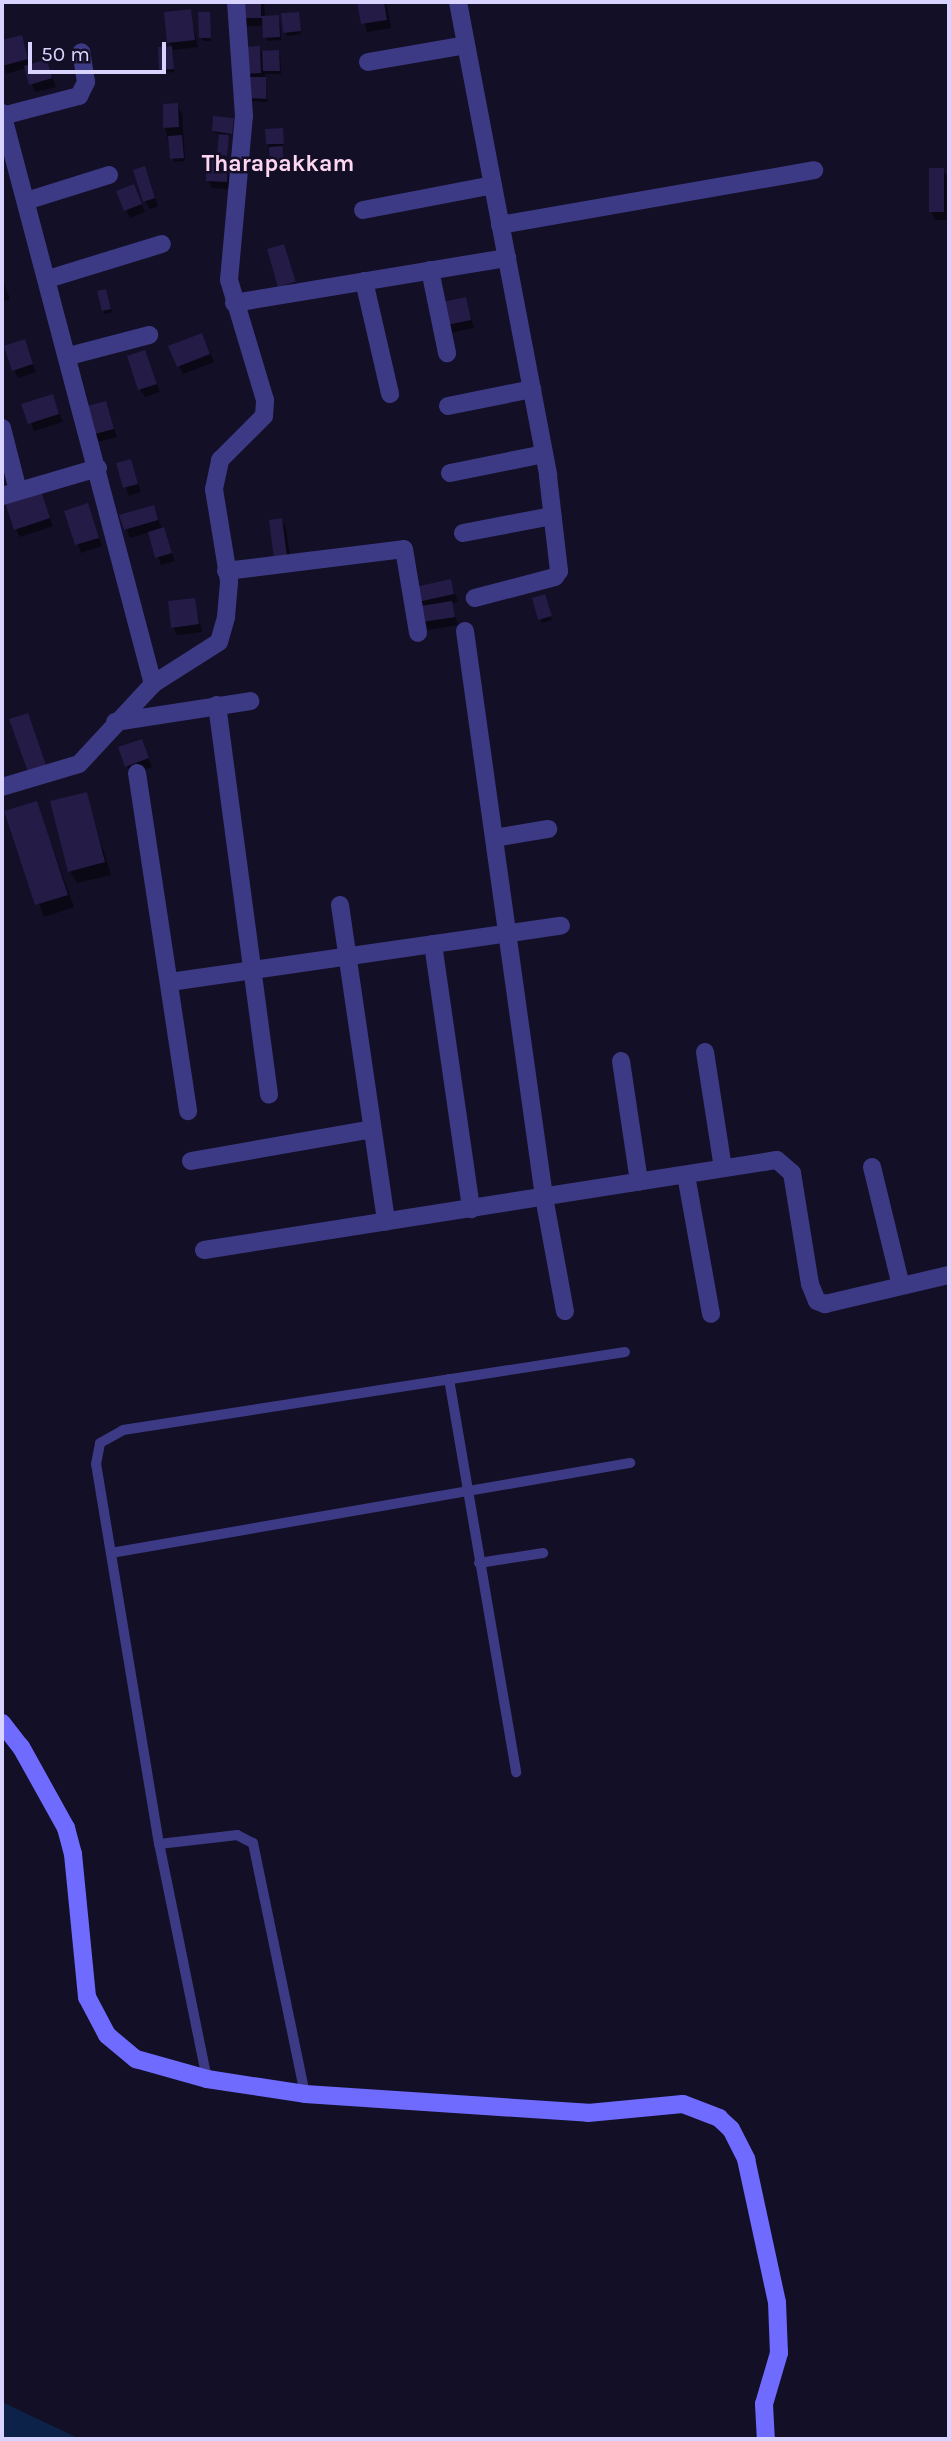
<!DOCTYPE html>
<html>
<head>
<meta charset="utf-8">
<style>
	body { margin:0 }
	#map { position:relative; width:951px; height:2441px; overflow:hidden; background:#130f26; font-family:Karla,sans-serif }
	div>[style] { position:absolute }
	.water>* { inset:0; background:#0c2248 }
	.shadow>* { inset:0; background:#0007 }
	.building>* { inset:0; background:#241b47 }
	.lane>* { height:10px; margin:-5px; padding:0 5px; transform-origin:5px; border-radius:5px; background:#3d3a85 }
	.street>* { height:18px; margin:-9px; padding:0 9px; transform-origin:9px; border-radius:9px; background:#3d3a85 }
	.secondary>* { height:18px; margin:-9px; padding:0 9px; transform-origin:9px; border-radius:9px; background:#6f6bff }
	span { translate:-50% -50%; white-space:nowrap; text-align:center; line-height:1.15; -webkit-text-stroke:5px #130f26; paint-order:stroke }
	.quarter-label { font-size:23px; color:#ffd6f0; font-weight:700 }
	.frame { position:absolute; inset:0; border:4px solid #d9d4ff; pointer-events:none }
	.scale { position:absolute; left:28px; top:42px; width:138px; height:32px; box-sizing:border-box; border:4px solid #d9d4ff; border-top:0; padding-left:9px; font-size:21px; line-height:24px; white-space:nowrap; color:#d9d4ff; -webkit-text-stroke:5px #130f26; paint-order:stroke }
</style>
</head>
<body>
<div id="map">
	<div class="water">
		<i style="clip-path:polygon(2px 2400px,4px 2403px,80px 2439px,2px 2439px)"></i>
	</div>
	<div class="shadow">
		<i style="clip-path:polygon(240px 2px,264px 2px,265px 17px,280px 21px,281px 40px,267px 41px,264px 26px,243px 26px)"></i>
		<i style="clip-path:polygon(359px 2px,386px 2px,391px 28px,367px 32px)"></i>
		<i style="clip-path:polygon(190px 11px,198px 47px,173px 50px,174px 72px,163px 73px,172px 48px,169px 42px)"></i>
		<i style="clip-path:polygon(209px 14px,211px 41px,203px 41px,201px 38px)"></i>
		<i style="clip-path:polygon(298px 14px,301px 34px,287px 36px,285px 32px)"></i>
		<i style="clip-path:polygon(21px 37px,31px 66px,46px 61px,56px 87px,35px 92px,26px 68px,6px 74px,2px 42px)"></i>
		<i style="clip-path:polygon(259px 48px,262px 52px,280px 55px,281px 74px,265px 74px,267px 102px,252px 101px,245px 74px)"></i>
		<i style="clip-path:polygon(177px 105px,182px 113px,185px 161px,174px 162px,165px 128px)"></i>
		<i style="clip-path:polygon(233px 119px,225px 158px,232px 169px,231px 189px,212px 188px,208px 180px,223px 161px,221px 135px,213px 131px)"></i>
		<i style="clip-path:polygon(282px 130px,285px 168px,274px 169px,268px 144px)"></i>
		<i style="clip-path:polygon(145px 168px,158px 206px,150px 209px,145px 201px)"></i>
		<i style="clip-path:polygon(943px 170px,948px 178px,948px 220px,935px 220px,931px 212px)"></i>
		<i style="clip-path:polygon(134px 186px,145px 212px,130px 218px,126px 210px)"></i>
		<i style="clip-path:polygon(284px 246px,299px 290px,285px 294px,280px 286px)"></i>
		<i style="clip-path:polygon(2px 278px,10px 299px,2px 302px)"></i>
		<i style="clip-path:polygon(107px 294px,112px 312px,105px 314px,103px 311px)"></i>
		<i style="clip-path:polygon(465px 299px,474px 328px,449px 333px,444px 325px)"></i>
		<i style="clip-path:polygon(24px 341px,36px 372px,18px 378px,14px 370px)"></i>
		<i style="clip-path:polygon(206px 343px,214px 362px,183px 374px,171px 347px)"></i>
		<i style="clip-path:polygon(145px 352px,160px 392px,145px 397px,140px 389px)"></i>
		<i style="clip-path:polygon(52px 396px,63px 422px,34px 431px,24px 405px)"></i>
		<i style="clip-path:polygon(105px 403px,117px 437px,97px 442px,93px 434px)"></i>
		<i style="clip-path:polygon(130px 461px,141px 492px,129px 496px,118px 465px)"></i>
		<i style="clip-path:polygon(39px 490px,53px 526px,20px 537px,16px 529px)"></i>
		<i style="clip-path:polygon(87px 505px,102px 546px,81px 553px,66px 512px)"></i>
		<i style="clip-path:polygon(153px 507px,175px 561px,161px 565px,150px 532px,130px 538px,122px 517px)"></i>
		<i style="clip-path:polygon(281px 520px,286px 528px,291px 565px,271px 521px)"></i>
		<i style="clip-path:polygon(450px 581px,458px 602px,451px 603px,458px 625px,428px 630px,420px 601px)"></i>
		<i style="clip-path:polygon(194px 599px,202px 632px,177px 635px,173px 627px)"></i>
		<i style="clip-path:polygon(534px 599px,546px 599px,552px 620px,542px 623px)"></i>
		<i style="clip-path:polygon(141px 741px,152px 767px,131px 774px,127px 766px)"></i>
		<i style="clip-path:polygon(86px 794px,111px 875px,77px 883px,70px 871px)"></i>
		<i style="clip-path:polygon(36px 803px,74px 907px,44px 917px,6px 813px)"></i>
	</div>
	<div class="building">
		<i style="clip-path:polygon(237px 2px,261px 2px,261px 16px,279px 15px,280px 37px,263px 38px,262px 18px,237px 18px)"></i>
		<i style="clip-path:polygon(357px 2px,384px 2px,387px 20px,361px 24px)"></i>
		<i style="clip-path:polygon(191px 9px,195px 40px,167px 43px,164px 12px)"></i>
		<i style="clip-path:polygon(198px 12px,210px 12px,211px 38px,199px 38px)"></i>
		<i style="clip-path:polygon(299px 12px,301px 31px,283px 33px,281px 13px)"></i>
		<i style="clip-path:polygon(22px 35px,28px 59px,2px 66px,2px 40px)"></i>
		<i style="clip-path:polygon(172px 46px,174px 69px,159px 70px,158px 47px)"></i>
		<i style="clip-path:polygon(260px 46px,261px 73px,243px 74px,242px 47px)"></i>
		<i style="clip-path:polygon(279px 50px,280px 71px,263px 71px,262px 51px)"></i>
		<i style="clip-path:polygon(47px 59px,52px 78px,29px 85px,24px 66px)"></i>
		<i style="clip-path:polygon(249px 77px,266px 77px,266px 99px,248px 98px)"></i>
		<i style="clip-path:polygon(178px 103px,179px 127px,163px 128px,163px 104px)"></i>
		<i style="clip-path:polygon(213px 116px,234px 118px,232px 134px,212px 131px)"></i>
		<i style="clip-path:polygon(283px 128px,284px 144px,266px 144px,265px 129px)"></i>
		<i style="clip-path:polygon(219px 134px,229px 135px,227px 156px,217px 155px)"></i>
		<i style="clip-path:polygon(182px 135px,184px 158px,170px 159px,168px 136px)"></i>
		<i style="clip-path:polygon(283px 146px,284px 165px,270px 166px,269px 147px)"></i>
		<i style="clip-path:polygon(206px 159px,228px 160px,227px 182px,206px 181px)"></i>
		<i style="clip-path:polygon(145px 166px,155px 198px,143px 202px,133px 170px)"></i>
		<i style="clip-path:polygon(929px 168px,944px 168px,944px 212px,929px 212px)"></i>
		<i style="clip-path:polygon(134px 184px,142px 204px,124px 211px,116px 191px)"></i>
		<i style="clip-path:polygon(284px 244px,296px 282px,278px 287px,267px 249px)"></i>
		<i style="clip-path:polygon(106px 289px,111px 309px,102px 311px,97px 291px)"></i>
		<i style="clip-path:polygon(466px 297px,471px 320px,442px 326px,438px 303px)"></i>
		<i style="clip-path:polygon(202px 333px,210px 354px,177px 367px,168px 346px)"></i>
		<i style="clip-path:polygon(25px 339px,33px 364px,12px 371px,4px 346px)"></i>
		<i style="clip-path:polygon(145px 350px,157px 384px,138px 390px,127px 356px)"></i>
		<i style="clip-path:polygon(53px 394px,59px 414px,28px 424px,21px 404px)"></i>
		<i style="clip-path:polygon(106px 401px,114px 429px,91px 435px,84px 407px)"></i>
		<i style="clip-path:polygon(131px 459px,138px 484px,123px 488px,116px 463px)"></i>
		<i style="clip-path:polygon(40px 488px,50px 518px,14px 530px,4px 499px)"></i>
		<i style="clip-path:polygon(88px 503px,99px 538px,75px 545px,64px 511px)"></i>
		<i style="clip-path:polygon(154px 505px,158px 520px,124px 530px,119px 515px)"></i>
		<i style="clip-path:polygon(282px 518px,287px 557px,274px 559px,269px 520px)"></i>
		<i style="clip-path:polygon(164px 527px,172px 553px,155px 558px,148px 532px)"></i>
		<i style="clip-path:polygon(451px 579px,454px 594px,418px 602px,415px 587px)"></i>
		<i style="clip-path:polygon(545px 594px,552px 616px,538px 620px,532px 598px)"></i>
		<i style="clip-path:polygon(195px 598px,199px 624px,171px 628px,168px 601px)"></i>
		<i style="clip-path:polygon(452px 601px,455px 617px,422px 622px,420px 606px)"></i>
		<i style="clip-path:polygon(28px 713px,46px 765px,28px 772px,9px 719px)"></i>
		<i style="clip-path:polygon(142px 739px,149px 758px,125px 767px,118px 747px)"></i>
		<i style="clip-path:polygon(87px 792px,105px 862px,68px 872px,50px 801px)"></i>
		<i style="clip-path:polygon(37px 801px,68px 895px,35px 905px,4px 811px)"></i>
	</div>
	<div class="lane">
		<i style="left:449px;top:1379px;width:399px;rotate:80.3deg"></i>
		<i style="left:111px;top:1553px;width:527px;rotate:-9.84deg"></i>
		<i style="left:479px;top:1563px;width:65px;rotate:-8.9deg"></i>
		<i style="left:159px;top:1844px;width:79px;rotate:-6.6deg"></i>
		<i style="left:237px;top:1835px;width:18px;rotate:27deg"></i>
		<i style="left:253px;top:1843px;width:256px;rotate:78.3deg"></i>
		<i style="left:207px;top:2079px;width:240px;rotate:-101.5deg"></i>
		<i style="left:159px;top:1844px;width:385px;rotate:-99.4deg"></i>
		<i style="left:96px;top:1464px;width:21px;rotate:-79deg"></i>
		<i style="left:100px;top:1443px;width:26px;rotate:-29deg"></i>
		<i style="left:123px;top:1430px;width:508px;rotate:-8.83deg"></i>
	</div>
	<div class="street">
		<i style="left:458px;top:2px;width:482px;rotate:79.2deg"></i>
		<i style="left:548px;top:476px;width:96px;rotate:83.4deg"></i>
		<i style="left:559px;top:571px;width:7px;rotate:124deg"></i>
		<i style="left:555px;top:577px;width:83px;rotate:165.3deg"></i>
		<i style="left:368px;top:62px;width:99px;rotate:-9.8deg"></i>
		<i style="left:2px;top:113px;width:591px;rotate:75.19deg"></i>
		<i style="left:2px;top:116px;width:80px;rotate:-14.6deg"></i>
		<i style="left:79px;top:96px;width:16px;rotate:-63deg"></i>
		<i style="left:86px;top:82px;width:30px;rotate:-99deg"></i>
		<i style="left:26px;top:201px;width:87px;rotate:-17.4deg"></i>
		<i style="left:363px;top:210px;width:132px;rotate:-10.9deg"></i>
		<i style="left:500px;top:225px;width:319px;rotate:-9.9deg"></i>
		<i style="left:430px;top:270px;width:85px;rotate:78.4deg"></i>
		<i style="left:48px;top:279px;width:119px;rotate:-17.1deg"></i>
		<i style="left:364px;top:281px;width:116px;rotate:77deg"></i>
		<i style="left:234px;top:303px;width:277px;rotate:-9.4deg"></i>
		<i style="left:69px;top:356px;width:83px;rotate:-14.7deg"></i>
		<i style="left:448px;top:406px;width:86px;rotate:-11.4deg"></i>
		<i style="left:2px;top:428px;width:65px;rotate:75.7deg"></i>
		<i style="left:450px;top:473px;width:96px;rotate:-11.4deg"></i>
		<i style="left:2px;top:496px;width:100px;rotate:-16.3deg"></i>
		<i style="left:463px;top:533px;width:91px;rotate:-10.8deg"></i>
		<i style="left:226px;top:571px;width:179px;rotate:-7deg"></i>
		<i style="left:404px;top:549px;width:85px;rotate:80.5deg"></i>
		<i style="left:465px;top:631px;width:571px;rotate:82.05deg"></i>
		<i style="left:544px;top:1197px;width:116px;rotate:79.6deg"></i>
		<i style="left:217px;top:705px;width:393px;rotate:82.4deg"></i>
		<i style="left:115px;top:722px;width:137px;rotate:-8.8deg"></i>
		<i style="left:137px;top:773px;width:342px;rotate:81.4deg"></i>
		<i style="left:2px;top:787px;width:80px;rotate:-16.6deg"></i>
		<i style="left:79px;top:764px;width:109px;rotate:-47.2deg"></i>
		<i style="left:153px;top:684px;width:78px;rotate:-32.5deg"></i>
		<i style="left:219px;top:642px;width:26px;rotate:-74deg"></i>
		<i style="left:226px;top:617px;width:36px;rotate:-85deg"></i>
		<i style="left:229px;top:581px;width:93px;rotate:-99.3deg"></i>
		<i style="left:214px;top:489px;width:30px;rotate:-78deg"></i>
		<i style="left:220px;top:460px;width:62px;rotate:-45deg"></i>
		<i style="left:264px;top:416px;width:16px;rotate:-86deg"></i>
		<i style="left:265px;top:400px;width:125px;rotate:-106.7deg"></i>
		<i style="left:229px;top:280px;width:165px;rotate:-84.8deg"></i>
		<i style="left:244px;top:116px;width:114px;rotate:-94deg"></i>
		<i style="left:494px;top:838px;width:55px;rotate:-9.5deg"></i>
		<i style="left:340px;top:905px;width:320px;rotate:81.7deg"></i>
		<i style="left:433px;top:944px;width:268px;rotate:81.8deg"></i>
		<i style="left:170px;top:982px;width:395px;rotate:-8.2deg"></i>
		<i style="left:705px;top:1052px;width:117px;rotate:81.2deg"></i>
		<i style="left:621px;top:1061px;width:122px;rotate:81.5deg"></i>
		<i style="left:191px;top:1161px;width:184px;rotate:-10deg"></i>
		<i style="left:872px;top:1167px;width:122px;rotate:76.3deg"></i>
		<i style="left:686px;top:1175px;width:141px;rotate:79.8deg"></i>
		<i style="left:204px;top:1250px;width:580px;rotate:-8.93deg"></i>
		<i style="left:777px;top:1160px;width:20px;rotate:41deg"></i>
		<i style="left:792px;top:1173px;width:112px;rotate:80.8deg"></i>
		<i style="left:810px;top:1284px;width:18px;rotate:68deg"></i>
		<i style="left:817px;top:1301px;width:9px;rotate:21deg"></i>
		<i style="left:825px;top:1304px;width:127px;rotate:-13.2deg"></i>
	</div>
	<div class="secondary">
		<i style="left:2px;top:1723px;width:31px;rotate:52deg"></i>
		<i style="left:21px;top:1747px;width:93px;rotate:60.9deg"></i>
		<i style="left:66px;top:1828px;width:27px;rotate:75deg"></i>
		<i style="left:73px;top:1854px;width:144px;rotate:84.4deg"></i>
		<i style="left:87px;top:1997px;width:43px;rotate:62.2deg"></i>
		<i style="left:107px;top:2035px;width:38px;rotate:40deg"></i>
		<i style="left:136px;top:2059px;width:74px;rotate:15.7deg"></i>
		<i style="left:207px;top:2079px;width:99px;rotate:8.7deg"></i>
		<i style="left:305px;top:2094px;width:284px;rotate:3.8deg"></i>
		<i style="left:588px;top:2113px;width:95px;rotate:-5.4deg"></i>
		<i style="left:683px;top:2104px;width:39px;rotate:21deg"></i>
		<i style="left:719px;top:2118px;width:16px;rotate:43deg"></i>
		<i style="left:731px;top:2129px;width:34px;rotate:63deg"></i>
		<i style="left:746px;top:2159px;width:146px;rotate:77.8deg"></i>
		<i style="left:777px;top:2302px;width:51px;rotate:87.8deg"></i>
		<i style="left:779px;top:2353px;width:53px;rotate:106.4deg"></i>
		<i style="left:764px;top:2404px;width:35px;rotate:87deg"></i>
	</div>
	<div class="quarter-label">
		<span style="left:278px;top:164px">Tharapakkam</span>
	</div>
	<div class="frame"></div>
	<div class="scale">50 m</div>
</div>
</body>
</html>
